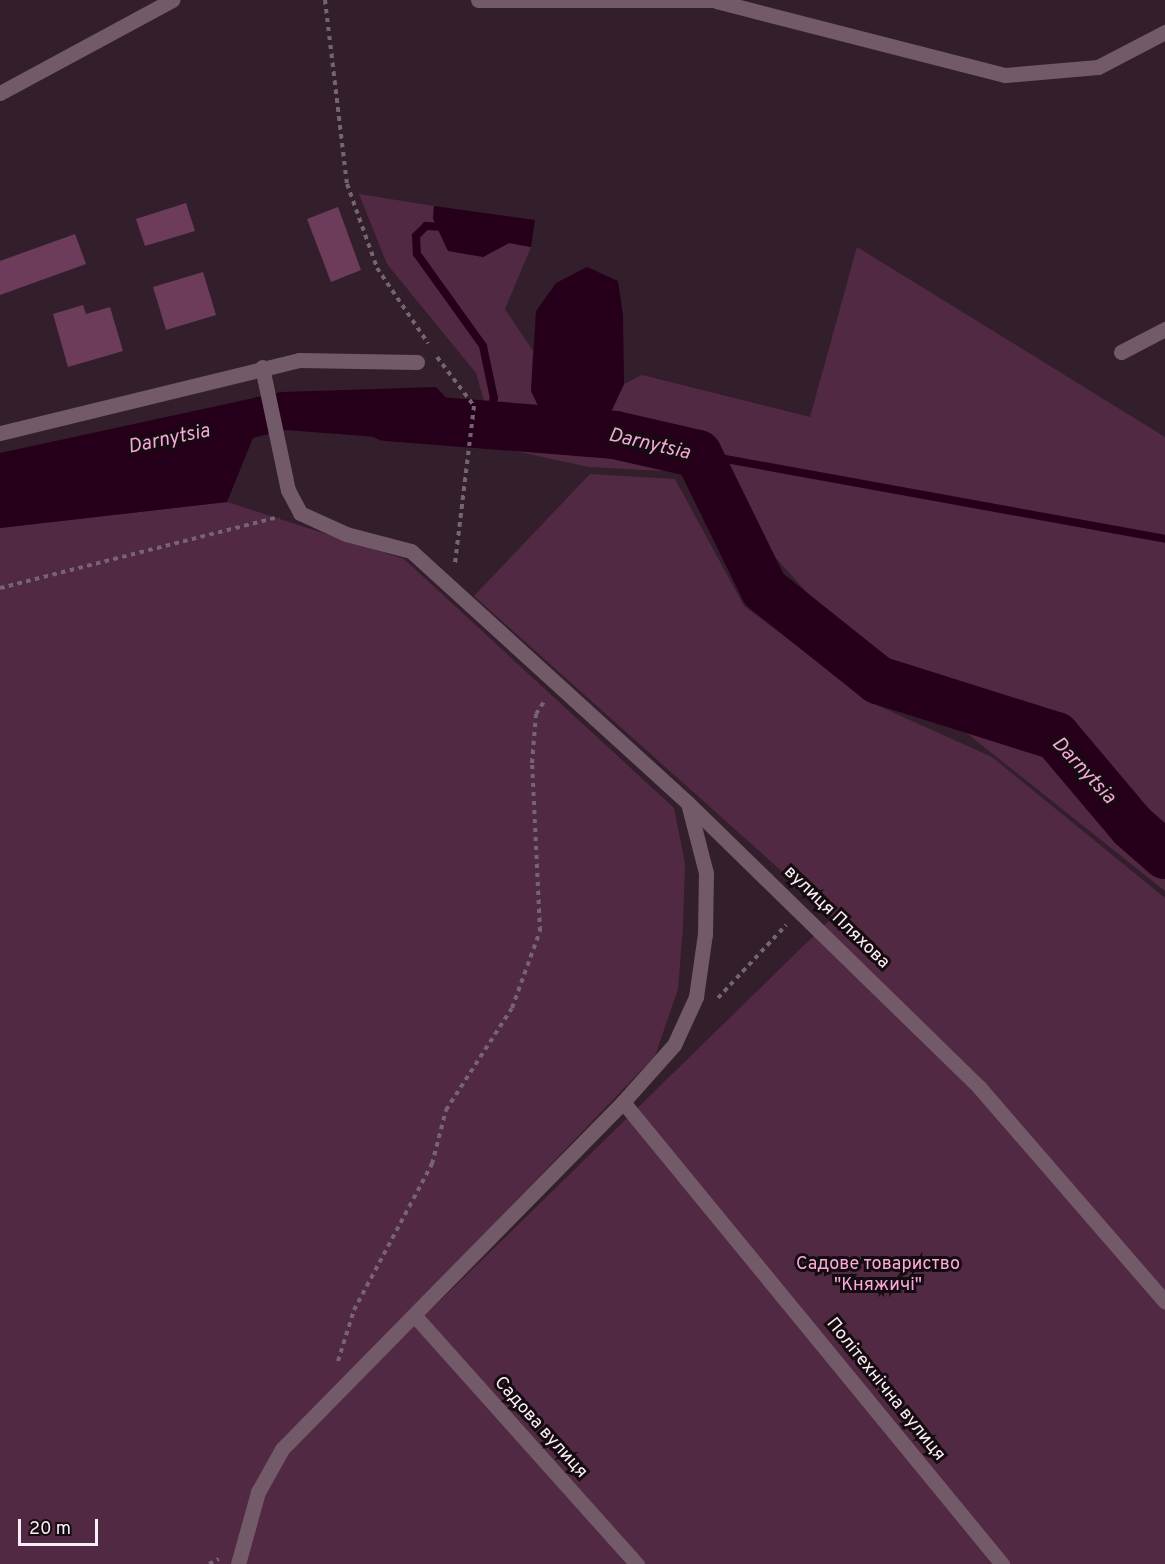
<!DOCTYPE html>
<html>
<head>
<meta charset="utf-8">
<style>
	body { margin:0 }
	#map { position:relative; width:1165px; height:1564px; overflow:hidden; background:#331f2b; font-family:Overpass,sans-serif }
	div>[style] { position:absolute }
	.green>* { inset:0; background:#512942 }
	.water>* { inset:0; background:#26001a }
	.stream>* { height:8px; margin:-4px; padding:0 4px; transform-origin:4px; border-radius:4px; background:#26001a }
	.river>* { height:48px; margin:-24px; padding:0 24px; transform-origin:24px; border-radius:24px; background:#26001a }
	.building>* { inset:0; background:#6e3c5b }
	.path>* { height:4px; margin-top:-2px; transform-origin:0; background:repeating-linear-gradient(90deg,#76646e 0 4.5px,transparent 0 9px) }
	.street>* { height:15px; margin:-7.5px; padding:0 7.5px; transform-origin:7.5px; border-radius:7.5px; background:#725a68 }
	span { translate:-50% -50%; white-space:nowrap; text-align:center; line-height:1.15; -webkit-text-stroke:6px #150c11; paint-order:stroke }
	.street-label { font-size:18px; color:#fceef6 }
	.park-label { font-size:18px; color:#faa9da }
	.water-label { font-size:20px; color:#f7a6d7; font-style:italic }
	.scale { position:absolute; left:18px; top:1519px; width:80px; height:27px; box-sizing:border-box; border:3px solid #fceef6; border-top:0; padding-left:8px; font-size:18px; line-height:21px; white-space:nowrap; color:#fceef6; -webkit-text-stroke:4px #150c11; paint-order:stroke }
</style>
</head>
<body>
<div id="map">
	<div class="green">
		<i style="clip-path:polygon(359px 194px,434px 206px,433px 219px,483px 257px,509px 243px,531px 247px,505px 309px,533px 351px,531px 391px,611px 412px,624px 384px,642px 375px,810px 417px,857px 247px,1165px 437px,1165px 891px,851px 641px,756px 536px,682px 472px,589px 467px,497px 447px,476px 373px,387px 264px)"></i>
		<i style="clip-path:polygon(590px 474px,675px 479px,744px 606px,874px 704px,992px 757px,1165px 898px,1165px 1564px,0 1564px,0 528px,227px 502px,404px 559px,674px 808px,685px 864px,683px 927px,678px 989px,655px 1056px,312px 1413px,319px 1419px,833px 917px,474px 596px)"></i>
	</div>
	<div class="water">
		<i style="clip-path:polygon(434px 206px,535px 220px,531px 247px,509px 243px,483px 257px,448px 251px,433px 219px)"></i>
		<i style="clip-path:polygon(587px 267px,618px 281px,623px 315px,624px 384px,611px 412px,575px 420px,542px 414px,531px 391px,536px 311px,556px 283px)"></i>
		<i style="clip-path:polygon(436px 387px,451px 403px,454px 421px,451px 435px,442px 442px,285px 430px,253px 438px,227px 502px,0 528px,0 453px,281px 392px)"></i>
	</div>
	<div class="stream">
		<i style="left:445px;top:227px;width:19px;rotate:-177deg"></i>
		<i style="left:426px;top:226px;width:14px;rotate:135deg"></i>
		<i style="left:416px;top:236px;width:18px;rotate:87deg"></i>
		<i style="left:417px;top:254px;width:113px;rotate:54.3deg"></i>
		<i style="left:483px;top:346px;width:53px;rotate:78.1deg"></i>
		<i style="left:494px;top:398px;width:27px;rotate:110deg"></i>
		<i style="left:698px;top:454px;width:475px;rotate:10.3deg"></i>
	</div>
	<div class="river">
		<i style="left:387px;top:417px;width:229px;rotate:4.5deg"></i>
		<i style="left:615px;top:435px;width:85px;rotate:12.9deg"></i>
		<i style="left:698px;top:454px;width:150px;rotate:63.9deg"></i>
		<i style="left:764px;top:589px;width:146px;rotate:38.6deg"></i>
		<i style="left:878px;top:680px;width:187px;rotate:17.5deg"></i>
		<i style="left:1056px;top:736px;width:118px;rotate:49.8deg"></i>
		<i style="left:1132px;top:826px;width:44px;rotate:41.3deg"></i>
	</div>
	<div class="building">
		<i style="clip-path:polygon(186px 203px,195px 231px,145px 246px,136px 219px)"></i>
		<i style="clip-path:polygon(338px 207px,361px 270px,331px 282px,307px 219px)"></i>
		<i style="clip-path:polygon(75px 234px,86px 264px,0 295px,0 261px)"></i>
		<i style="clip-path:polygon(203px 272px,216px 315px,166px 330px,153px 287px)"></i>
		<i style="clip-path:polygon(83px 305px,86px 314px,110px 307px,123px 351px,68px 367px,53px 314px)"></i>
	</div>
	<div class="path">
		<i style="left:325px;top:0;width:185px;rotate:83.2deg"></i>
		<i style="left:347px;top:184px;width:89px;rotate:70.3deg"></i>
		<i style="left:377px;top:268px;width:91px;rotate:55.8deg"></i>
		<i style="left:437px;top:357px;width:61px;rotate:52.9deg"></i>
		<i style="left:474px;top:406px;width:159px;rotate:96.9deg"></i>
		<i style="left:0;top:588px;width:288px;rotate:-14.3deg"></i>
		<i style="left:718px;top:998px;width:100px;rotate:-47deg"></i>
		<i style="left:338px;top:1361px;width:53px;rotate:-72.6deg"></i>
		<i style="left:354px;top:1310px;width:166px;rotate:-61.9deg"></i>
		<i style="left:432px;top:1164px;width:56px;rotate:-75.5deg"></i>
		<i style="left:446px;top:1110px;width:121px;rotate:-57.1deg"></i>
		<i style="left:512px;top:1008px;width:82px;rotate:-70deg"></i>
		<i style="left:540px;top:931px;width:168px;rotate:-92.7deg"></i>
		<i style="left:532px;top:763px;width:49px;rotate:-85.3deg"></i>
		<i style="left:536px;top:714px;width:17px;rotate:-57deg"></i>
		<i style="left:209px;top:1564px;width:11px;rotate:-27deg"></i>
	</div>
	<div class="street">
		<i style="left:478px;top:0;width:240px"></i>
		<i style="left:716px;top:1px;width:298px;rotate:14.4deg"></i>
		<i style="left:1005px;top:75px;width:93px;rotate:-4.9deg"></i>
		<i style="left:1098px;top:67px;width:76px;rotate:-27.6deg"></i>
		<i style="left:0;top:93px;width:196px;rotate:-28.4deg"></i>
		<i style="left:1121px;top:352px;width:50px;rotate:-27.6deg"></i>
		<i style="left:262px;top:367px;width:126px;rotate:78.1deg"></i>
		<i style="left:288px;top:490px;width:26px;rotate:62deg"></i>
		<i style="left:300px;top:513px;width:51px;rotate:24.5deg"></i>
		<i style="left:346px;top:534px;width:67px;rotate:14.7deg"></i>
		<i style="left:411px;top:551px;width:374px;rotate:42.3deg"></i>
		<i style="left:688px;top:803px;width:407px;rotate:44.3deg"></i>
		<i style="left:979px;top:1087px;width:284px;rotate:49.1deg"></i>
		<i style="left:0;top:433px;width:308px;rotate:-13.7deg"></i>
		<i style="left:299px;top:360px;width:118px;rotate:1deg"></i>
		<i style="left:623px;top:1102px;width:598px;rotate:50.64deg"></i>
		<i style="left:415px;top:1316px;width:333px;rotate:48.2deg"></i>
		<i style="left:238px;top:1564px;width:75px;rotate:-74.5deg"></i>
		<i style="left:258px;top:1492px;width:49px;rotate:-60.8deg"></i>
		<i style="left:282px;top:1449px;width:487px;rotate:-45.5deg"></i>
		<i style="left:623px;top:1102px;width:76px;rotate:-48.2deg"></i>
		<i style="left:674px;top:1045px;width:53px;rotate:-65.4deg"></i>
		<i style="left:696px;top:997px;width:64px;rotate:-81.9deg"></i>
		<i style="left:705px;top:934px;width:61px;rotate:-89.1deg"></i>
		<i style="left:706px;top:873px;width:72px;rotate:-104.4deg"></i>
	</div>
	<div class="street-label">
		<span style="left:836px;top:918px;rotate:44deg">вулиця Пляхова</span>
		<span style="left:885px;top:1390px;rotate:51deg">Політехнічна вулиця</span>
		<span style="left:540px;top:1428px;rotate:48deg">Садова вулиця</span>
	</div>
	<div class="park-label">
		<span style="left:878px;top:1276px">Садове товариство<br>"Княжичі"</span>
	</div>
	<div class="water-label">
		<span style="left:169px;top:440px;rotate:-12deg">Darnytsia</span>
		<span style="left:649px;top:445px;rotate:13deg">Darnytsia</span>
		<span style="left:1083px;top:771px;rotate:47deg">Darnytsia</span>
	</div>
	<div class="scale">20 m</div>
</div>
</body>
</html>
